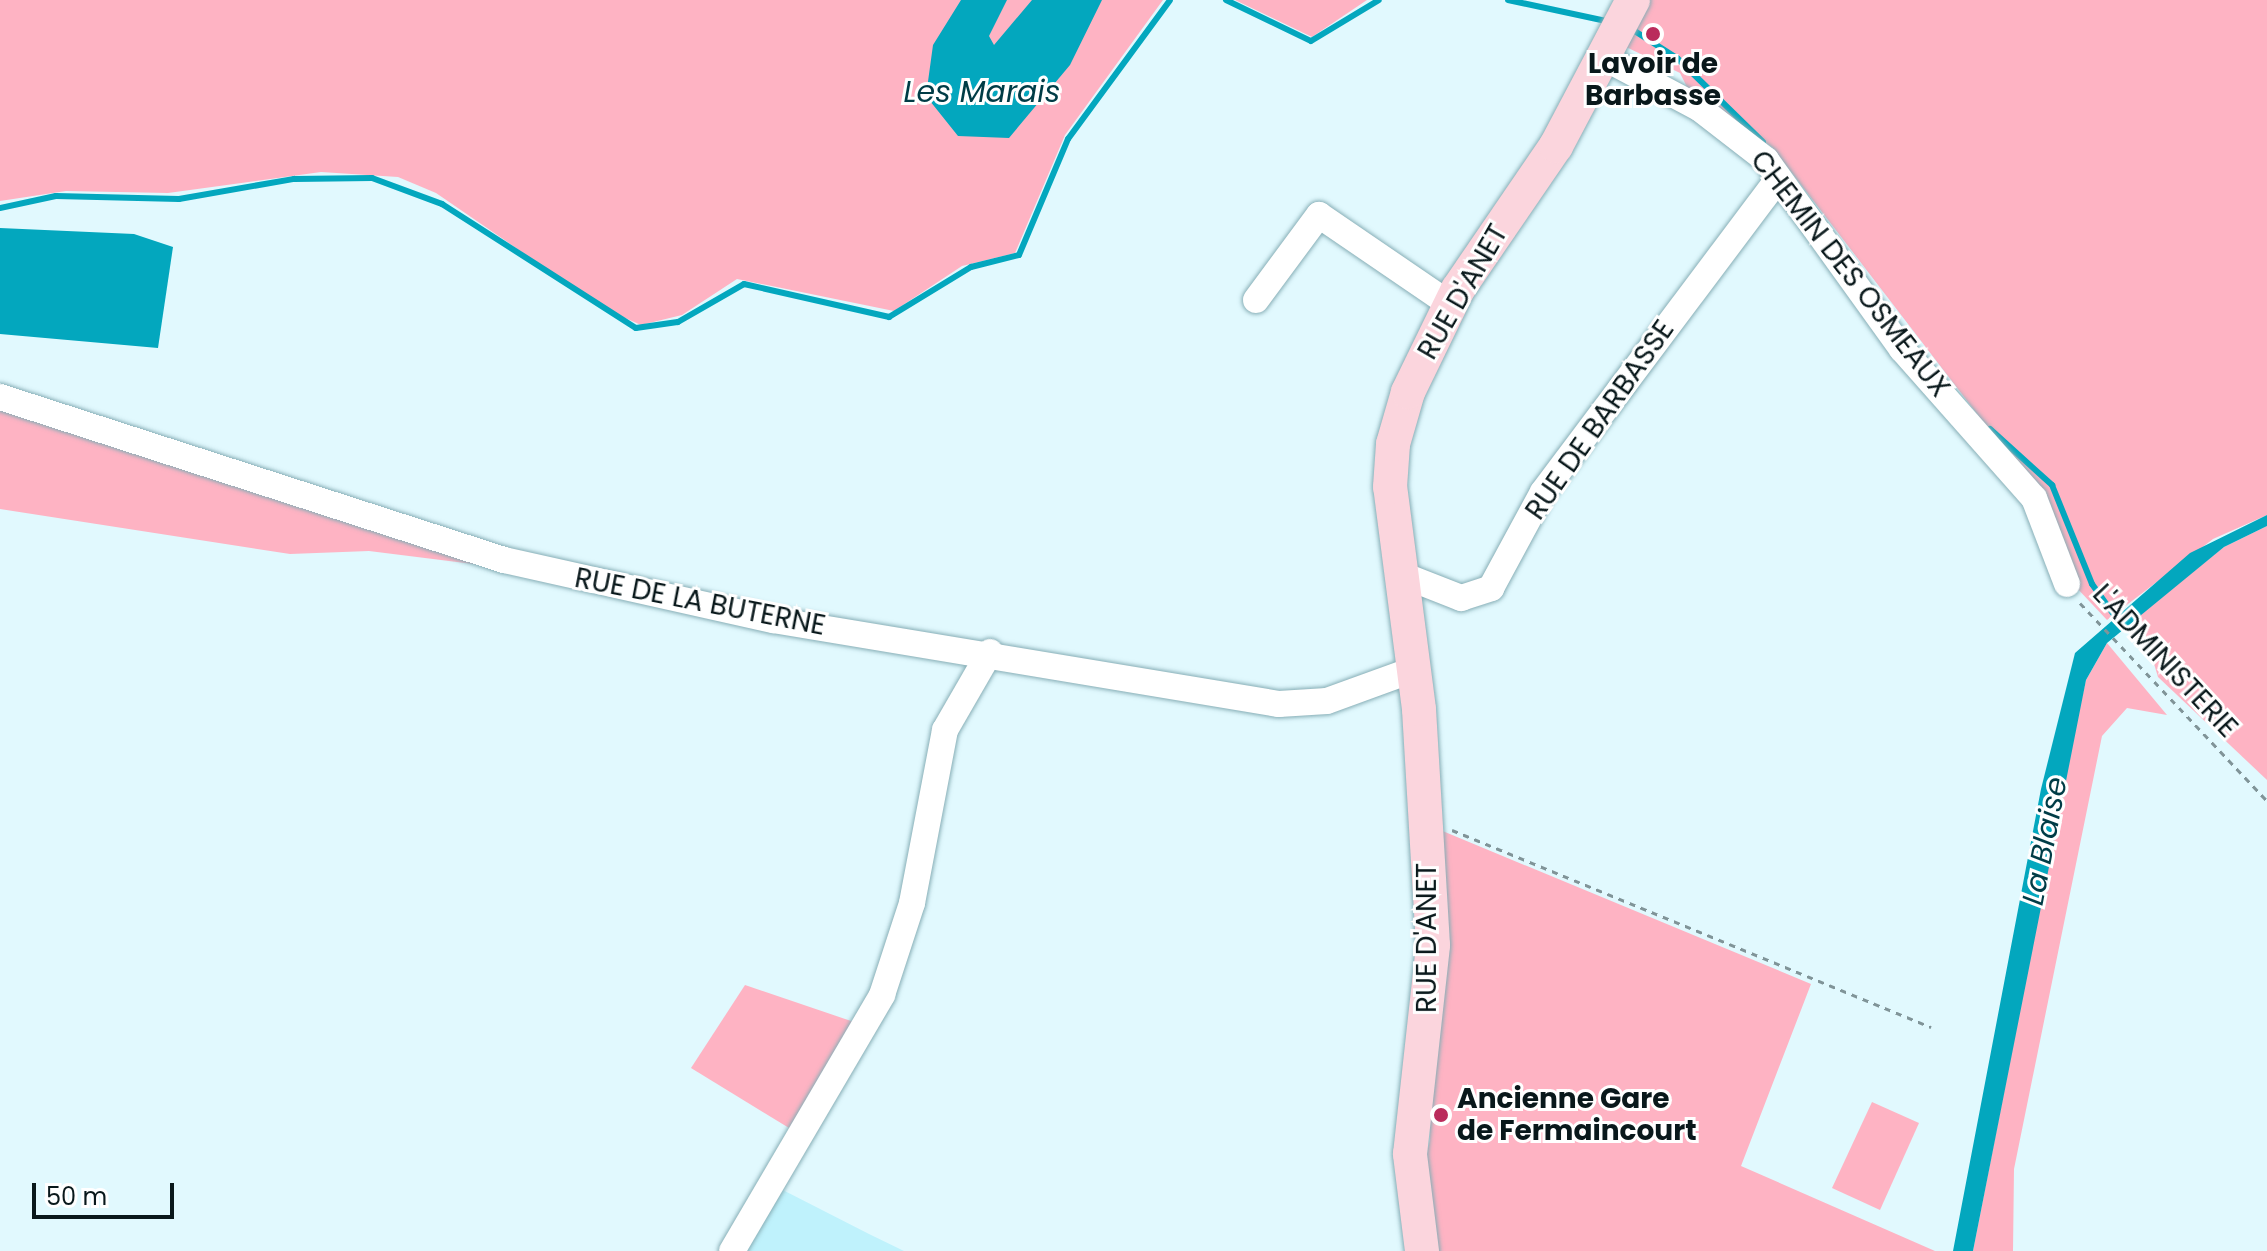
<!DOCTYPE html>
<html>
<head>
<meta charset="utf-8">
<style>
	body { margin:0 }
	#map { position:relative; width:2267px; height:1251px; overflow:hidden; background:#e1f9fe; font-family:Poppins,sans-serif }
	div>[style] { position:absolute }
	.built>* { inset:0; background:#bff2fc }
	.green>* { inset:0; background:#feb3c3 }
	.water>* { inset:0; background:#03a7be }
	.stream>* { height:6px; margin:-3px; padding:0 3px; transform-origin:3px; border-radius:3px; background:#03a7be }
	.path>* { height:3px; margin-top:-1.5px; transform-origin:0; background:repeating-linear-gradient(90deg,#809498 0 6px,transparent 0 12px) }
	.roads { filter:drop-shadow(0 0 2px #87aeb6) drop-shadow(0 0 2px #87aeb6) }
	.minor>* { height:26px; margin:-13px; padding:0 13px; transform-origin:13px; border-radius:13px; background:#fff }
	.major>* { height:34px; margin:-17px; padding:0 17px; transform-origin:17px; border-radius:17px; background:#fbd5dd }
	.dots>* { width:22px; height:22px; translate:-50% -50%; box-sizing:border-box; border:4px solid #fff; border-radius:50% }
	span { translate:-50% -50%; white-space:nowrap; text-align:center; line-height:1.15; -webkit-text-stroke:6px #fff; paint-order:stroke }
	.poi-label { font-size:28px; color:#09181b; font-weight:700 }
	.left { translate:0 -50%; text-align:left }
	.street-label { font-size:28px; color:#09181b }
	.water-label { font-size:30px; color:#003c46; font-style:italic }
	.scale { position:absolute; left:32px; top:1183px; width:142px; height:36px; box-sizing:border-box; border:4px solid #09181b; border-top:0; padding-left:10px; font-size:24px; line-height:28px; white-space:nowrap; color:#09181b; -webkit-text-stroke:6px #fff; paint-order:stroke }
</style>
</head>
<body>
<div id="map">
	<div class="built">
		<i style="clip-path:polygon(775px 1186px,869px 1234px,904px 1251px,734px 1251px)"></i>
	</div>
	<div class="green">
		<i style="clip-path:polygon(0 0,1163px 0,1065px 135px,1015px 253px,962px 266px,894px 311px,737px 279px,682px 315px,641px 325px,605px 309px,436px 193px,398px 177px,321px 172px,168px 193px,66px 191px,0 201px)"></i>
		<i style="clip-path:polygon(1235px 0,1367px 0,1312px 37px)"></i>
		<i style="clip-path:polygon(1644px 0,2267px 0,2267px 515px,2213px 539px,2107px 620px,2075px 586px,2041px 497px,1772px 147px,1687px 87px,1680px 73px,1622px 45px)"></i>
		<i style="clip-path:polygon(0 406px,497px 567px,369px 551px,290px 554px,0 509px)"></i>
		<i style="clip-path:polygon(2267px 526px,2267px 780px,2158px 677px,2139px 614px,2224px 547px)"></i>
		<i style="clip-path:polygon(2107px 643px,2167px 715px,2127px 708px,2102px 736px,2014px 1169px,2013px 1251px,1973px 1251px,2073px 737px,2086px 680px)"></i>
		<i style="clip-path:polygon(1433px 827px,1811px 984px,1741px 1166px,1935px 1251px,1438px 1251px,1422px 1174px,1430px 1140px)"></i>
		<i style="clip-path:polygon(745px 985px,854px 1022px,794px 1131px,691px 1068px)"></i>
		<i style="clip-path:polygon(1872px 1102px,1919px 1123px,1880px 1210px,1832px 1188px)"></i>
	</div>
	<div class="water">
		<i style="clip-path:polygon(961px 0,1007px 0,989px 36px,994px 45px,1032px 0,1102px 0,1070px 65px,1009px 138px,958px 136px,926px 96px,933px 45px)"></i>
		<i style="clip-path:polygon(0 228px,134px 234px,173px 247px,158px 348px,0 334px)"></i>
		<i style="clip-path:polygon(2267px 515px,2267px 526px,2224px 547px,2107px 643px,2086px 680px,1973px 1251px,1953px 1251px,2041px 789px,2075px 653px,2190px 553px)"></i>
	</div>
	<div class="stream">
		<i style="left:1226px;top:0;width:94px;rotate:25.8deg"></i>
		<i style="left:1311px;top:41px;width:79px;rotate:-31.1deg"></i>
		<i style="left:1508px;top:0;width:105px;rotate:12.1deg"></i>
		<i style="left:1630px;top:28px;width:56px;rotate:32.6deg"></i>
		<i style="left:1677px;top:58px;width:120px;rotate:44.3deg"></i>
		<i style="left:0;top:208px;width:57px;rotate:-12.1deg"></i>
		<i style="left:56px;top:196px;width:123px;rotate:1.4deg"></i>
		<i style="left:179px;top:199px;width:117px;rotate:-9.9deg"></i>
		<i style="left:294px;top:179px;width:78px;rotate:-0.7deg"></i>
		<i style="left:372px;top:178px;width:75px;rotate:20.4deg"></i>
		<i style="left:442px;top:204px;width:230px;rotate:32.6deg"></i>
		<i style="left:636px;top:328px;width:42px;rotate:-8.1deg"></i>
		<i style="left:678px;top:322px;width:76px;rotate:-29.9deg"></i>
		<i style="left:744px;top:284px;width:149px;rotate:12.8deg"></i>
		<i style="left:889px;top:317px;width:96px;rotate:-31.4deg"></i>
		<i style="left:971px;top:267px;width:49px;rotate:-14deg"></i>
		<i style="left:1019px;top:255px;width:126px;rotate:-67.1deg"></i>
		<i style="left:1068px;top:139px;width:172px;rotate:-53.7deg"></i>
		<i style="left:1990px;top:429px;width:84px;rotate:42.1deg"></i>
		<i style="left:2052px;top:485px;width:107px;rotate:68deg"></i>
		<i style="left:2092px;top:584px;width:43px;rotate:54.5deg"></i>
	</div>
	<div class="path">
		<i style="left:2080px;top:603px;width:272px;rotate:46.6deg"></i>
		<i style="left:1452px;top:830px;width:518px;rotate:22.36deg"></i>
	</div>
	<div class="roads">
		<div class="minor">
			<i style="left:1603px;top:57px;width:109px;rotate:28deg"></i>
			<i style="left:1699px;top:108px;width:85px;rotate:37.8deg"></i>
			<i style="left:1766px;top:160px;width:233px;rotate:54.3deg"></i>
			<i style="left:1902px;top:349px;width:199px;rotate:48.5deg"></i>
			<i style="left:2034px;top:498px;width:92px;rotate:69deg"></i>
			<i style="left:1256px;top:300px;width:106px;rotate:-53.5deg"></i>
			<i style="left:1319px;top:215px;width:160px;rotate:34.3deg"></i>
			<i style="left:0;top:397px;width:530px;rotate:17.92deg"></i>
			<i style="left:504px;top:560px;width:276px;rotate:12.6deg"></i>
			<i style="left:773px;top:620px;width:513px;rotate:9.43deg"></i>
			<i style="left:1279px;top:704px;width:48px;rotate:-3.6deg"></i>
			<i style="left:1327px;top:701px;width:94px;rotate:-20deg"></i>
			<i style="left:1400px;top:574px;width:66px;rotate:21.5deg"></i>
			<i style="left:1461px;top:598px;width:32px;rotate:-18deg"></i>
			<i style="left:1491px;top:588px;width:109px;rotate:-61.6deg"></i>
			<i style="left:1543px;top:492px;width:390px;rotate:-53.1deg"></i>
			<i style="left:732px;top:1251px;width:297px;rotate:-59.6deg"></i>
			<i style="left:882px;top:995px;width:97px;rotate:-71.9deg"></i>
			<i style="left:912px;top:903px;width:176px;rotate:-79.2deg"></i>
			<i style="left:945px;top:730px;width:90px;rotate:-60deg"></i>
		</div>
		<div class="major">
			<i style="left:1422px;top:1251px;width:98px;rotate:-97.1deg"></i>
			<i style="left:1410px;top:1154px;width:210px;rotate:-83.7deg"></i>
			<i style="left:1433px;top:945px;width:236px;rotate:-93.4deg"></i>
			<i style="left:1419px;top:709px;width:224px;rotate:-97.4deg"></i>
			<i style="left:1390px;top:487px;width:43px;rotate:-86deg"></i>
			<i style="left:1393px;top:444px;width:54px;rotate:-73.9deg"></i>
			<i style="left:1408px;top:392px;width:114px;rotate:-64.1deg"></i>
			<i style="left:1458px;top:289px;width:173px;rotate:-55.6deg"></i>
			<i style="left:1556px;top:146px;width:165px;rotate:-62.2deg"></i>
		</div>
	</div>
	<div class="dots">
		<i style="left:1653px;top:34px;background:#ba2c5c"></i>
		<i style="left:1441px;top:1115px;background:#ba2c5c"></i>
	</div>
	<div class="poi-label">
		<span style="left:1653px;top:80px">Lavoir de<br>Barbasse</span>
		<span class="left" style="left:1457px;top:1115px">Ancienne Gare<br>de Fermaincourt</span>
	</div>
	<div class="street-label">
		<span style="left:1850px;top:274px;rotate:52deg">CHEMIN DES OSMEAUX</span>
		<span style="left:1463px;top:292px;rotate:-60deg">RUE D'ANET</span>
		<span style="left:1600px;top:420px;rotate:-55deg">RUE DE BARBASSE</span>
		<span style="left:700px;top:602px;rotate:11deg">RUE DE LA BUTERNE</span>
		<span style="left:2165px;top:661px;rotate:47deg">L'ADMINISTERIE</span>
		<span style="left:1427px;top:938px;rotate:-90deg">RUE D'ANET</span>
	</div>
	<div class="water-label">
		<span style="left:982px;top:92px">Les Marais</span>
		<span style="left:2045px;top:841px;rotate:-79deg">La Blaise</span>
	</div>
	<div class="scale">50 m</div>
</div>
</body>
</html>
